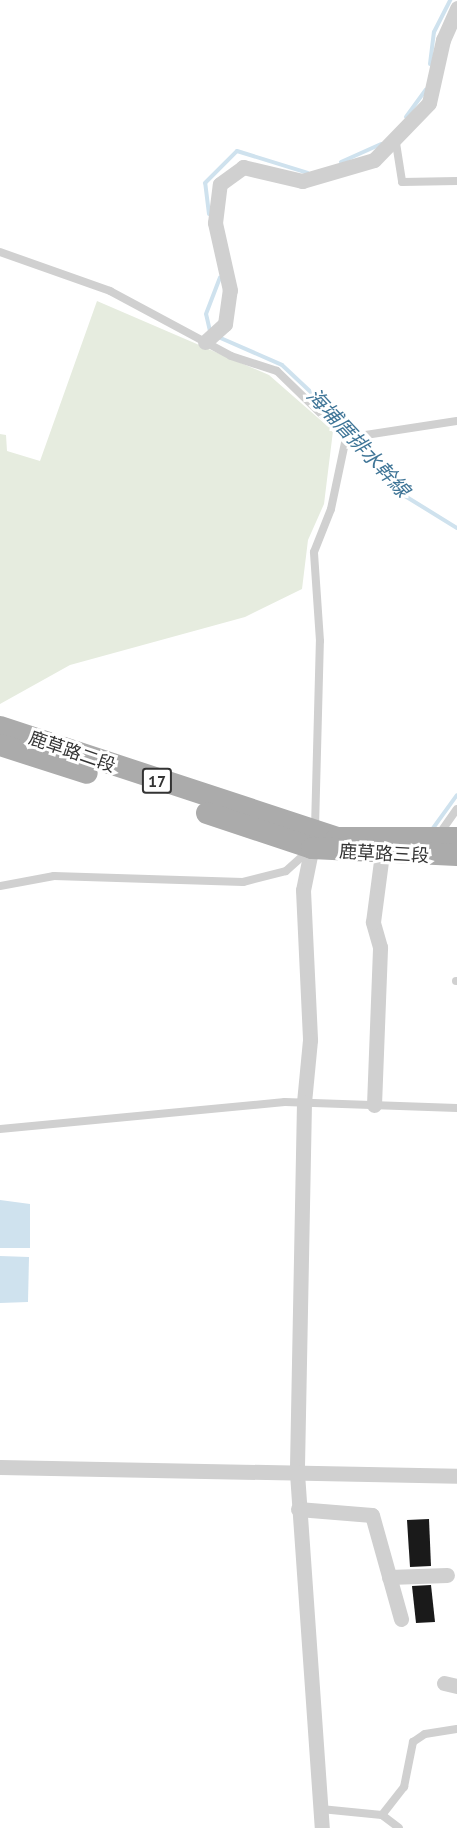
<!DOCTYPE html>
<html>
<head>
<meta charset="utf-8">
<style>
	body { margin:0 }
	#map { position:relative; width:457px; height:1828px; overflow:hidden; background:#fff; font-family:"PT Sans","Noto Sans TC",sans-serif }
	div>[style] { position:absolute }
	.green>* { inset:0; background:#e6ecdf }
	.water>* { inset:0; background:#cfe2ee }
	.stream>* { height:4px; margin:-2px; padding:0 2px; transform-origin:2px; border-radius:2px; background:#cfe2ee }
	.building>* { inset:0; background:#1a1a1a }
	.service>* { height:8px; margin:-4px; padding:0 4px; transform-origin:4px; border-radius:4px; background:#d0d0d0 }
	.minor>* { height:15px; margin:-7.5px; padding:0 7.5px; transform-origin:7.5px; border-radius:7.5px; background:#d0d0d0 }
	.primary>* { height:22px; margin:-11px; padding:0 11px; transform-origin:11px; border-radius:11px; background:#ababab }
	span { translate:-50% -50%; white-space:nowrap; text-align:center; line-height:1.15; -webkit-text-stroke:6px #fff; paint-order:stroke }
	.shield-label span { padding:2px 4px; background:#fff; border:2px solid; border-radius:4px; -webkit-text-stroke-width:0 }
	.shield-label { font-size:16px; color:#333; font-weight:700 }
	.street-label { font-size:18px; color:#333 }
	.water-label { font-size:20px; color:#3f7597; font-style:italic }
</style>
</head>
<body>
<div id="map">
	<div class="green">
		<i style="clip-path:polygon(97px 301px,269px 375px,333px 431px,324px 504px,308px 540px,302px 589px,245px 617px,70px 665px,0 704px,0 434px,6px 435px,7px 451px,40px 461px)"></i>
	</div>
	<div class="water">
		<i style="clip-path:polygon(0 1200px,30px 1204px,30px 1248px,0 1248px)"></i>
		<i style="clip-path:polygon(0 1256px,29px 1257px,28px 1302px,0 1303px)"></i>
	</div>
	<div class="stream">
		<i style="left:430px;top:64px;width:32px;rotate:-83deg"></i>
		<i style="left:434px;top:32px;width:36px;rotate:-63deg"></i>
		<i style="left:406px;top:117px;width:34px;rotate:-54deg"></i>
		<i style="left:341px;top:162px;width:44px;rotate:-24.2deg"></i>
		<i style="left:209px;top:214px;width:31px;rotate:-97deg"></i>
		<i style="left:205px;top:183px;width:45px;rotate:-45deg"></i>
		<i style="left:237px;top:151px;width:74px;rotate:17.2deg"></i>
		<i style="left:210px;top:331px;width:17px;rotate:-103deg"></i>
		<i style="left:206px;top:314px;width:39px;rotate:-69deg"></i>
		<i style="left:216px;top:336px;width:72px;rotate:23.7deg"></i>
		<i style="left:282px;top:365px;width:92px;rotate:43.2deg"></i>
		<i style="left:349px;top:428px;width:31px;rotate:61deg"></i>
		<i style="left:364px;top:455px;width:58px;rotate:45deg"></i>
		<i style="left:405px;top:496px;width:61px;rotate:31.6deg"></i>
		<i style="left:431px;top:831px;width:44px;rotate:-54.2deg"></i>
	</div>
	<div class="building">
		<i style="clip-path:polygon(429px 1519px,431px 1566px,410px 1567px,407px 1520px)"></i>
		<i style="clip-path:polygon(431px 1585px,435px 1622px,416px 1623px,412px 1586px)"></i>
	</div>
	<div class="service">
		<i style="left:396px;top:143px;width:39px;rotate:81deg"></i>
		<i style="left:402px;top:182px;width:55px;rotate:-1deg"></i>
		<i style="left:0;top:252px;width:117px;rotate:19.5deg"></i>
		<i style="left:110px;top:291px;width:137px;rotate:28.2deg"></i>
		<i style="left:231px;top:356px;width:48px;rotate:18.1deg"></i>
		<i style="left:277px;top:371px;width:96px;rotate:44.2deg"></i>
		<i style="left:315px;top:828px;width:187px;rotate:-88.5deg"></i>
		<i style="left:320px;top:641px;width:89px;rotate:-93.9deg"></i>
		<i style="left:314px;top:552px;width:46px;rotate:-68.4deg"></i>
		<i style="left:331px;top:509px;width:73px;rotate:-78.1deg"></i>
		<i style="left:346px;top:438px;width:112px;rotate:-8.7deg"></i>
		<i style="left:440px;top:833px;width:29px;rotate:-55deg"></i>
		<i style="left:0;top:886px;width:55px;rotate:-10.5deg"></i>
		<i style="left:54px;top:876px;width:189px;rotate:1.8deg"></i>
		<i style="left:243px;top:882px;width:44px;rotate:-14.3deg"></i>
		<i style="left:286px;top:871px;width:31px;rotate:-42deg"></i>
		<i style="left:456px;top:981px;width:1px"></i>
		<i style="left:0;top:1129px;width:286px;rotate:-5.4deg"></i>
		<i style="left:285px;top:1102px;width:172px;rotate:2deg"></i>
		<i style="left:321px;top:1809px;width:61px;rotate:5.6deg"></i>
		<i style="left:382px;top:1815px;width:21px;rotate:37deg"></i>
		<i style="left:382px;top:1815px;width:36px;rotate:-52deg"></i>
		<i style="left:404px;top:1787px;width:46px;rotate:-78.7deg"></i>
		<i style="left:413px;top:1742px;width:14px;rotate:-34deg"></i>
		<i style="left:425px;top:1734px;width:32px;rotate:-9deg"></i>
	</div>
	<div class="minor">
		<i style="left:205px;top:342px;width:27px;rotate:-42deg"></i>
		<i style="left:225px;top:324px;width:34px;rotate:-82deg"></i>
		<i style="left:230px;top:290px;width:69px;rotate:-102.6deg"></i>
		<i style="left:215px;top:223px;width:39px;rotate:-83deg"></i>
		<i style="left:220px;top:184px;width:29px;rotate:-36deg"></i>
		<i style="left:243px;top:167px;width:61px;rotate:13.3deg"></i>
		<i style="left:302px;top:181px;width:75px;rotate:-16.3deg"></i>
		<i style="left:374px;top:160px;width:79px;rotate:-46deg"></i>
		<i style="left:429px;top:103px;width:65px;rotate:-77.5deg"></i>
		<i style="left:443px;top:40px;width:35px;rotate:-66deg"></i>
		<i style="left:313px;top:841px;width:50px;rotate:101.5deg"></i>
		<i style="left:303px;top:890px;width:150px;rotate:87.3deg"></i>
		<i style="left:310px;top:1040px;width:62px;rotate:95.5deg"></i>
		<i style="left:304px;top:1102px;width:371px;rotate:91.1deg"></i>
		<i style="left:297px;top:1473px;width:356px;rotate:86deg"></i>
		<i style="left:374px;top:1105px;width:158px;rotate:-87.8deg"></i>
		<i style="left:380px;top:947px;width:26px;rotate:-106deg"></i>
		<i style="left:373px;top:922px;width:69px;rotate:-82.5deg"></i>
		<i style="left:0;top:1467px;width:457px;rotate:1.1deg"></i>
		<i style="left:298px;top:1509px;width:74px;rotate:4.6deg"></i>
		<i style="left:372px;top:1515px;width:108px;rotate:74.4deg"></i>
		<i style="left:389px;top:1577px;width:58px;rotate:-2deg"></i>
		<i style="left:444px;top:1683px;width:13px;rotate:13deg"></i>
	</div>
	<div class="primary">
		<i style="left:0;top:727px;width:355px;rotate:18.2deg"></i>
		<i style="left:337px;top:838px;width:120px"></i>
		<i style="left:0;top:745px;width:91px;rotate:17.8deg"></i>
		<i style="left:207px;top:813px;width:111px;rotate:18.4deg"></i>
		<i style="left:312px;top:848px;width:145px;rotate:2.8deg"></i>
	</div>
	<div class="shield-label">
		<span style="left:157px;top:781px">17</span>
	</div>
	<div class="street-label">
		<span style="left:72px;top:752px;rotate:19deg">鹿草路二段</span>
		<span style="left:384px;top:854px;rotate:3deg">鹿草路三段</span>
	</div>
	<div class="water-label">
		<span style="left:358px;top:443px;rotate:47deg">海埔厝排水幹線</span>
	</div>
</div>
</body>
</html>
